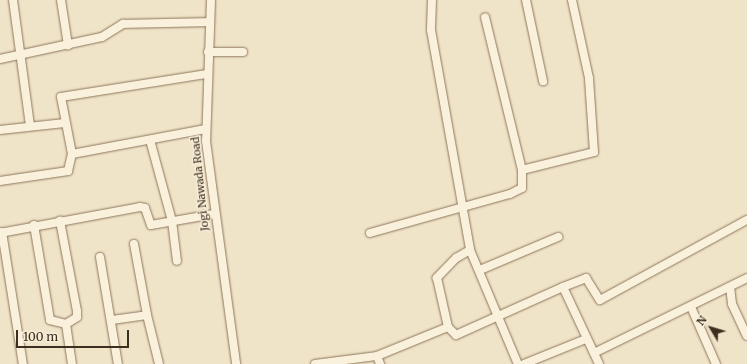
<!DOCTYPE html>
<html>
<head>
<meta charset="utf-8">
<style>
	body { margin:0 }
	#map { position:relative; width:747px; height:364px; overflow:hidden; background:#f0e4c8; font-family:Merriweather,serif }
	div>[style] { position:absolute }
	.roads { filter:drop-shadow(0 0 1px #8d765c) drop-shadow(0 0 1px #8d765c) }
	.minor>* { height:8px; margin:-4px; padding:0 4px; transform-origin:4px; border-radius:4px; background:#faf1dc }
	span { translate:-50% -50%; white-space:nowrap; text-align:center; line-height:1.15; -webkit-text-stroke:3px #f7eed8; paint-order:stroke }
	.street-label { font-size:11px; color:#3d2e20 }
	.north { position:absolute; left:691px; top:308px; width:40px; height:40px; -webkit-text-stroke:3px #f7eed8; paint-order:stroke; rotate:308deg; font-size:11px; font-weight:700; line-height:16px; text-align:center; color:#3d2e20 }
	.north::after { content:''; display:block; margin:auto; width:14px; height:18px; background:#3d2e20; clip-path:polygon(50% 0,100% 100%,50% 72%,0 100%) }
	.scale { position:absolute; left:16px; top:330px; width:113px; height:18px; box-sizing:border-box; border:2px solid #3d2e20; border-top:0; padding-left:5px; font-size:12px; line-height:14px; white-space:nowrap; color:#3d2e20; -webkit-text-stroke:3px #f7eed8; paint-order:stroke }
</style>
</head>
<body>
<div id="map">
	<div class="roads">
		<div class="minor">
			<i style="left:13px;top:0;width:127px;rotate:82.3deg"></i>
			<i style="left:61px;top:0;width:46px;rotate:81.2deg"></i>
			<i style="left:211px;top:0;width:141px;rotate:92deg"></i>
			<i style="left:206px;top:141px;width:225px;rotate:82.3deg"></i>
			<i style="left:432px;top:0;width:30px;rotate:92deg"></i>
			<i style="left:431px;top:30px;width:223px;rotate:79.9deg"></i>
			<i style="left:470px;top:250px;width:124px;rotate:67.2deg"></i>
			<i style="left:526px;top:0;width:83px;rotate:78.1deg"></i>
			<i style="left:208px;top:52px;width:35px"></i>
			<i style="left:0;top:59px;width:104px;rotate:-12.2deg"></i>
			<i style="left:102px;top:37px;width:25px;rotate:-32deg"></i>
			<i style="left:123px;top:24px;width:87px;rotate:-1.3deg"></i>
			<i style="left:0;top:130px;width:65px;rotate:-6.1deg"></i>
			<i style="left:150px;top:140px;width:84px;rotate:74.8deg"></i>
			<i style="left:172px;top:221px;width:40px;rotate:82.9deg"></i>
			<i style="left:72px;top:154px;width:136px;rotate:-10.6deg"></i>
			<i style="left:522px;top:170px;width:74px;rotate:-14deg"></i>
			<i style="left:594px;top:152px;width:74px;rotate:-93.9deg"></i>
			<i style="left:589px;top:78px;width:80px;rotate:-102.3deg"></i>
			<i style="left:0;top:181px;width:69px;rotate:-8.4deg"></i>
			<i style="left:68px;top:171px;width:17px;rotate:-77deg"></i>
			<i style="left:72px;top:154px;width:58px;rotate:-100.9deg"></i>
			<i style="left:61px;top:97px;width:148px;rotate:-9deg"></i>
			<i style="left:34px;top:225px;width:96px;rotate:80.4deg"></i>
			<i style="left:50px;top:320px;width:16px;rotate:14deg"></i>
			<i style="left:66px;top:324px;width:13px;rotate:-32deg"></i>
			<i style="left:77px;top:317px;width:6px;rotate:-90deg"></i>
			<i style="left:77px;top:311px;width:92px;rotate:-100.7deg"></i>
			<i style="left:2px;top:232px;width:134px;rotate:81deg"></i>
			<i style="left:0;top:233px;width:142px;rotate:-10.5deg"></i>
			<i style="left:140px;top:207px;width:5px;rotate:11deg"></i>
			<i style="left:145px;top:208px;width:18px;rotate:71deg"></i>
			<i style="left:151px;top:225px;width:64px;rotate:-9.9deg"></i>
			<i style="left:370px;top:233px;width:145px;rotate:-15.6deg"></i>
			<i style="left:510px;top:194px;width:13px;rotate:-27deg"></i>
			<i style="left:522px;top:188px;width:18px;rotate:-90deg"></i>
			<i style="left:522px;top:170px;width:157px;rotate:-103.6deg"></i>
			<i style="left:134px;top:244px;width:72px;rotate:79.6deg"></i>
			<i style="left:147px;top:315px;width:50px;rotate:76.2deg"></i>
			<i style="left:470px;top:250px;width:16px;rotate:150deg"></i>
			<i style="left:456px;top:258px;width:28px;rotate:134deg"></i>
			<i style="left:437px;top:278px;width:50px;rotate:77.3deg"></i>
			<i style="left:448px;top:327px;width:11px;rotate:45deg"></i>
			<i style="left:456px;top:335px;width:117px;rotate:-24.2deg"></i>
			<i style="left:563px;top:287px;width:85px;rotate:64.9deg"></i>
			<i style="left:100px;top:257px;width:109px;rotate:80.5deg"></i>
			<i style="left:480px;top:270px;width:85px;rotate:-22.9deg"></i>
			<i style="left:563px;top:287px;width:25px;rotate:-21deg"></i>
			<i style="left:586px;top:278px;width:26px;rotate:58deg"></i>
			<i style="left:600px;top:300px;width:167px;rotate:-28.6deg"></i>
			<i style="left:730px;top:287px;width:17px;rotate:83deg"></i>
			<i style="left:732px;top:304px;width:35px;rotate:65deg"></i>
			<i style="left:691px;top:307px;width:62px;rotate:66.3deg"></i>
			<i style="left:112px;top:320px;width:35px;rotate:-8deg"></i>
			<i style="left:66px;top:324px;width:40px;rotate:81.5deg"></i>
			<i style="left:596px;top:352px;width:168px;rotate:-26.1deg"></i>
			<i style="left:377px;top:356px;width:9px;rotate:69deg"></i>
			<i style="left:315px;top:364px;width:63px;rotate:-7.4deg"></i>
			<i style="left:377px;top:356px;width:77px;rotate:-22.2deg"></i>
			<i style="left:524px;top:364px;width:67px;rotate:-22deg"></i>
		</div>
	</div>
	<div class="street-label">
		<span style="left:200px;top:184px;rotate:-96deg">Jogi Nawada Road</span>
	</div>
	<div class="north">N</div>
	<div class="scale">100 m</div>
</div>
</body>
</html>
